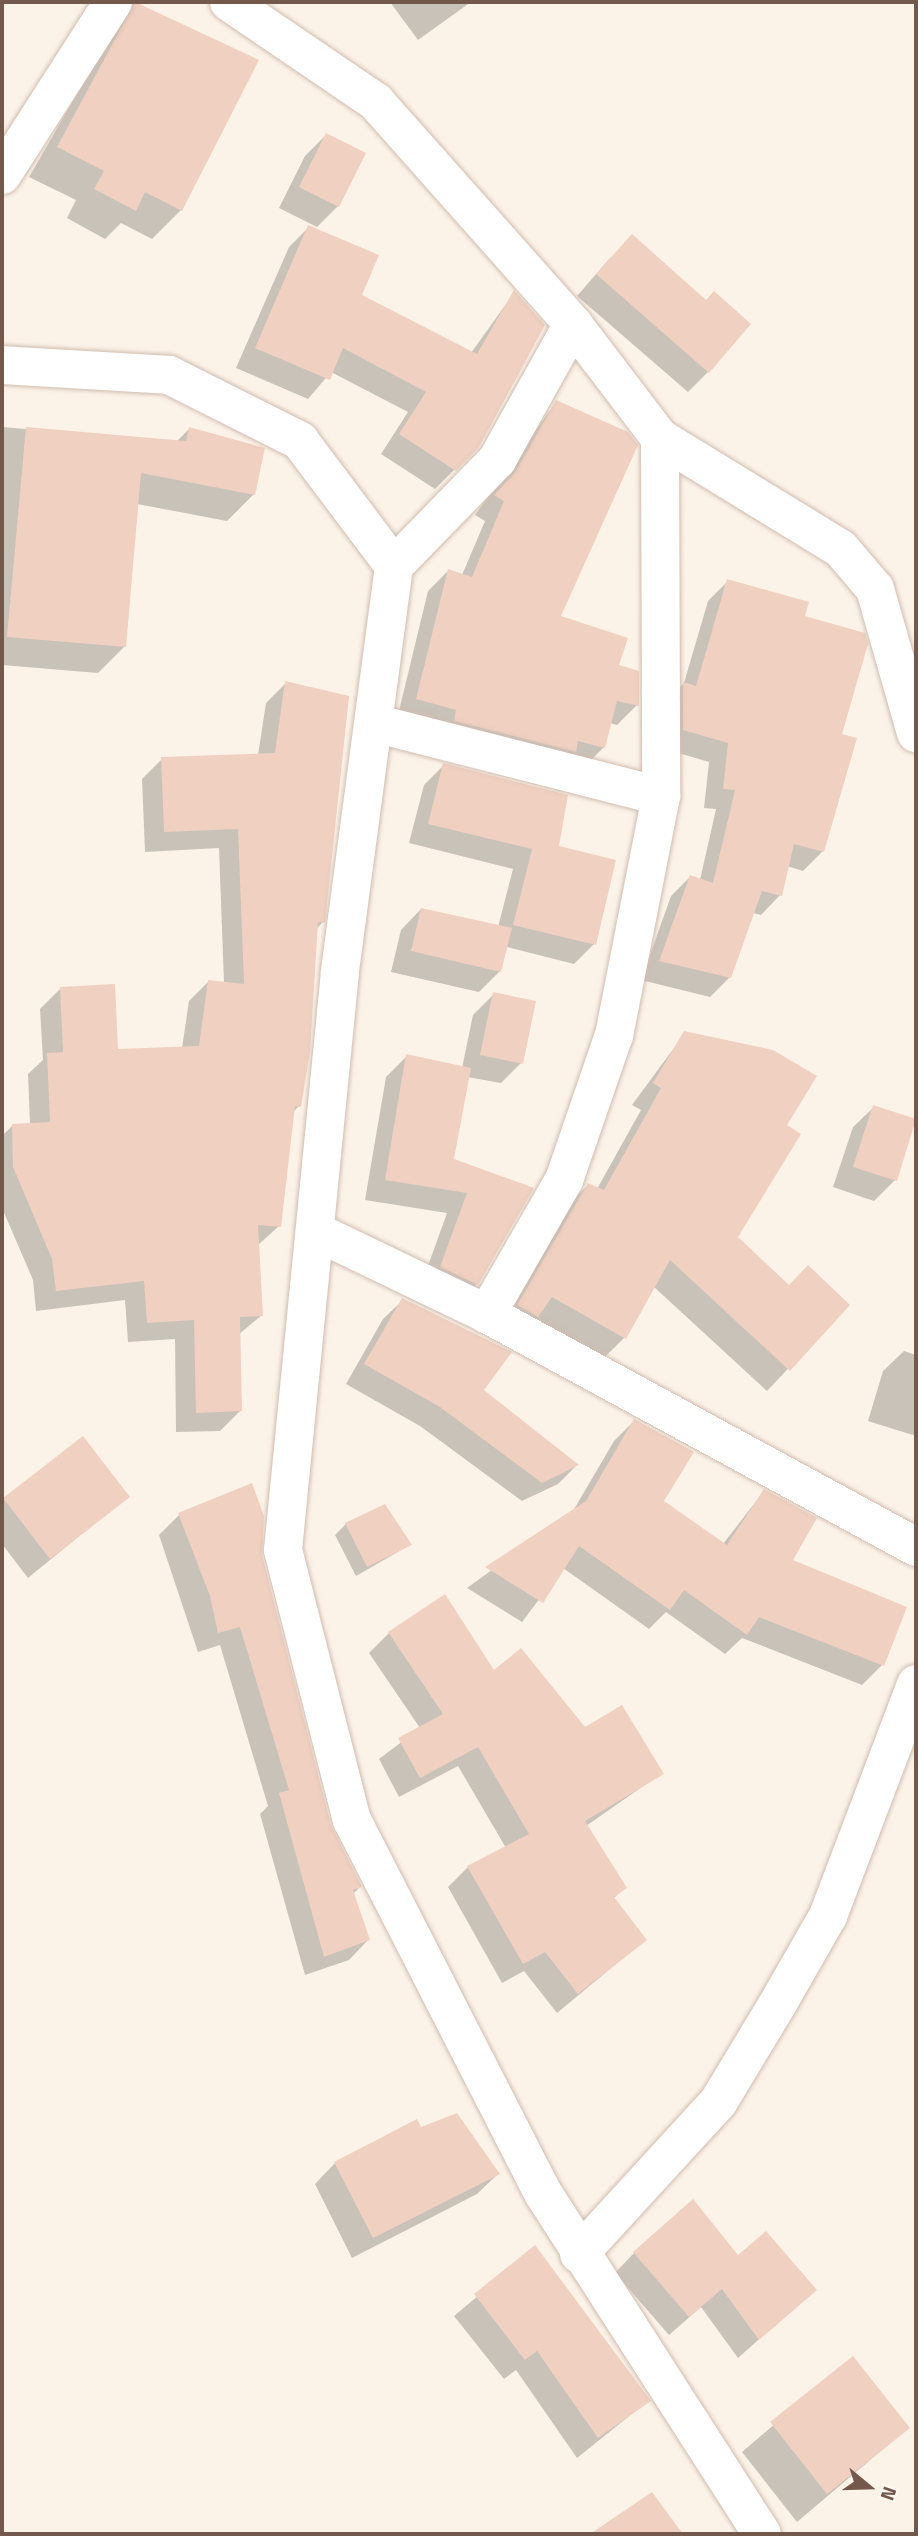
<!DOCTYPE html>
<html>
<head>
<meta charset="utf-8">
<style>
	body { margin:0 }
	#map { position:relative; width:918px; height:2536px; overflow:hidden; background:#fcf3e8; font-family:"Titillium Web",sans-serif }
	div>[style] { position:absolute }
	.shadow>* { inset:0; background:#0003 }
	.building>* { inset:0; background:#f0d0c0 }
	.roads { filter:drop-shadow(0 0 2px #d0bcb0) drop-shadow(0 0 2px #d0bcb0) }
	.minor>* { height:38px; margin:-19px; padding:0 19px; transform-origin:19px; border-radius:19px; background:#fff }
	span { translate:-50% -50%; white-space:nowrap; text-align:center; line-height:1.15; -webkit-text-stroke:5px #fef7ee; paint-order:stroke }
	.frame { position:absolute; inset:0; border:4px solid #75584c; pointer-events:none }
	.north { position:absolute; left:834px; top:2452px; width:70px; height:70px; -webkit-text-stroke:5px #fef7ee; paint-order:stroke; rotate:109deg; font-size:19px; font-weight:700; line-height:28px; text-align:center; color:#75584c }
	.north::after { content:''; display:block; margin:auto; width:24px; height:32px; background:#75584c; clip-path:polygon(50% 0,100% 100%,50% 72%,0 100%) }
</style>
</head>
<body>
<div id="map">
	<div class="shadow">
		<i style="clip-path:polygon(130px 2px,257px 61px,181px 210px,152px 239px,121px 223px,105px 239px,67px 218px,76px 200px,29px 177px)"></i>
		<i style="clip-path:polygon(390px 2px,471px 2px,418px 40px)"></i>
		<i style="clip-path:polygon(326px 135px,338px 206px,317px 227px,279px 208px,305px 156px)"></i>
		<i style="clip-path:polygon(309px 227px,360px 296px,471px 353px,514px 293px,478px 446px,435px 489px,381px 454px,408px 412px,331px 372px,308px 399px,236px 368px,289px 247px)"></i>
		<i style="clip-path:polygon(611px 257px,708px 372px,688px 392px,577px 296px)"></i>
		<i style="clip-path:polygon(556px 402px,559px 617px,637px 705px,617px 725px,610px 723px,604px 747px,584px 767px,397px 719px,428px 591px,448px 571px,462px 575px,485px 521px,475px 515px)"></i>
		<i style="clip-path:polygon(2px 427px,176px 442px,189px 429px,254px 494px,227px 521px,137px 504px,125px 646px,98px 673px,2px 665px)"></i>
		<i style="clip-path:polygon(728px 581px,802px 617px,840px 735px,823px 851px,803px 871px,787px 866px,780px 895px,761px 915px,753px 913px,730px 977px,710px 997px,641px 980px,671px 896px,690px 877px,700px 880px,716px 809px,704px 808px,709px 762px,665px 749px,664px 703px,684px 683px,708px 601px)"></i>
		<i style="clip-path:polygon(286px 683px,323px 922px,316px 929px,299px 1106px,293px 1112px,279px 1226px,257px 1246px,262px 1315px,238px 1335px,240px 1411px,220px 1431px,176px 1432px,175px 1339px,128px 1342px,125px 1300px,36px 1311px,33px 1280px,2px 1208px,2px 1136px,13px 1125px,30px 1125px,28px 1074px,43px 1060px,40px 1009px,60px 989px,117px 1051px,182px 1048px,189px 1001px,209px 981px,224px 983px,219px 848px,145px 852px,142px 779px,162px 759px,258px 755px,266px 703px)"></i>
		<i style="clip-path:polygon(444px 765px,557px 847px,594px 944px,574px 964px,507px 947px,500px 971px,479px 992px,391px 972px,401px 930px,421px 909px,498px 927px,513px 869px,409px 843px,424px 785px)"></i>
		<i style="clip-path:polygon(494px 994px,521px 1063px,501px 1083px,467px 1077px,452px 1160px,531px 1189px,477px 1284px,456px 1305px,420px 1288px,447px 1213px,365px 1200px,386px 1077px,407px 1056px,462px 1068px,473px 1015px)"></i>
		<i style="clip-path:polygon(685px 1033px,735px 1237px,788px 1287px,848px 1305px,767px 1391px,653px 1286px,624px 1338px,603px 1359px,497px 1328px,567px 1206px,588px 1185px,597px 1189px,641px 1110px,632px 1105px)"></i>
		<i style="clip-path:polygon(874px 1107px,895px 1180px,874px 1201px,833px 1187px,853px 1127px)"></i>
		<i style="clip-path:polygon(403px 1300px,481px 1391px,577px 1465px,558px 1484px,522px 1501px,420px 1426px,346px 1384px,383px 1319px)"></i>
		<i style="clip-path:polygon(904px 1351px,916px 1355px,916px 1436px,868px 1421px,883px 1371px)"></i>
		<i style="clip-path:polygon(634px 1421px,662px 1502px,723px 1544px,764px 1491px,790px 1561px,905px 1608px,882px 1665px,862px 1685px,742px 1638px,725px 1654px,666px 1612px,649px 1629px,563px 1568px,522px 1622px,467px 1588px,573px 1511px,614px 1441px)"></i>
		<i style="clip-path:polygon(127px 1497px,28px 1578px,2px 1544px,4px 1500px)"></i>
		<i style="clip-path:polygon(179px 1515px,260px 1556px,329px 1826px,360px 1887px,353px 1894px,368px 1940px,349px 1960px,305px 1975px,260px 1814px,268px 1806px,220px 1645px,198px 1652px,159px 1535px)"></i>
		<i style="clip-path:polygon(346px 1524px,410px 1545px,356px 1576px,335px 1535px)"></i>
		<i style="clip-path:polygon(389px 1633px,494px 1672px,662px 1773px,586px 1826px,624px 1888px,613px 1899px,645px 1940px,557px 2013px,524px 1971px,502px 1983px,448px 1887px,468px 1867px,506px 1848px,458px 1766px,399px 1797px,379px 1759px,420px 1728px,369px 1653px)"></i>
		<i style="clip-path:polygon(420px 2129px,498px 2174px,477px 2194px,352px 2258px,315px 2184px,335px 2163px)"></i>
		<i style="clip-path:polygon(535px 2248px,648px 2401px,577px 2458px,516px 2370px,504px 2379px,454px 2316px)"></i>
		<i style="clip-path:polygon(634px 2253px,737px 2258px,814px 2290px,738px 2358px,701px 2307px,669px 2335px,615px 2273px)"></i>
		<i style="clip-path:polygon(852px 2358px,908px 2428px,797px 2522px,742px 2452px)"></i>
	</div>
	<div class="building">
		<i style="clip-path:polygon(135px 2px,259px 60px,182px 211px,145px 192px,136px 211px,94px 189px,104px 171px,57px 147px)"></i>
		<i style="clip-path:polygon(326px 133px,366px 153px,339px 207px,299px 187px)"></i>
		<i style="clip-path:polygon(308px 225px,379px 255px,362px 295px,477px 354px,514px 290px,545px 325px,479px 447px,456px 471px,399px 434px,426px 392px,343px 348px,330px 380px,255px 348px)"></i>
		<i style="clip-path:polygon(632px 234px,706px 300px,714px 291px,751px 324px,709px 373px,596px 274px)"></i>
		<i style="clip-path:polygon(556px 400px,628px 432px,638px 445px,561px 616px,628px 638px,619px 665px,639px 671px,639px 706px,617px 701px,605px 748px,578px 741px,576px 752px,454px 721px,456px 710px,416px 699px,448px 569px,472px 577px,504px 501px,494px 495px,516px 471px)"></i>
		<i style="clip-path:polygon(26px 427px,186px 441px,189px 427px,265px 448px,255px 495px,141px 473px,126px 647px,7px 637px)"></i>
		<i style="clip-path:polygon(727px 579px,809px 602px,805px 616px,865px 633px,868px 644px,842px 734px,857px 738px,824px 852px,794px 844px,782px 896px,762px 891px,731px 978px,659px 961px,690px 875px,713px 883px,735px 790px,723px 789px,728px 743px,683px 730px,683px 682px,696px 686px)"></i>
		<i style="clip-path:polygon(285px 681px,349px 696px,325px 923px,318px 922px,310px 1052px,301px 1107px,295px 1106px,281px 1227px,258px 1225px,263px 1316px,240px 1317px,242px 1411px,196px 1413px,194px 1320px,147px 1323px,144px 1281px,56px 1291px,52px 1259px,13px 1167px,12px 1124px,50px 1122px,47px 1053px,63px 1052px,60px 987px,115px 984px,118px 1049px,199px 1046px,208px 980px,244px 984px,238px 829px,164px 832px,161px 757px,275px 753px)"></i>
		<i style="clip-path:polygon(443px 763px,568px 795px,559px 846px,616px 860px,596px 945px,513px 925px,532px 849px,428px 824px)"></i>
		<i style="clip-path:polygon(421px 908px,512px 928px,501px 972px,411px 951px)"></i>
		<i style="clip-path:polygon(493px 992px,536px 1001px,523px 1064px,480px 1055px)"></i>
		<i style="clip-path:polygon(684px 1031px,773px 1050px,817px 1076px,787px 1125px,801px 1134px,738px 1237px,789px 1285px,808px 1265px,850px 1305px,790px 1371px,670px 1260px,626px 1339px,552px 1297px,538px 1317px,517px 1305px,588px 1183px,604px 1190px,661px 1088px,653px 1083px)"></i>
		<i style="clip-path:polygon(406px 1054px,471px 1068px,454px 1159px,534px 1188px,478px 1285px,440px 1267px,467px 1193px,385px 1180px)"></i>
		<i style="clip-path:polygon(873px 1105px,916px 1119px,897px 1181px,853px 1167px)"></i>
		<i style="clip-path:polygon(402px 1298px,512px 1352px,484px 1390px,579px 1465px,542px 1483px,440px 1407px,364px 1364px)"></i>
		<i style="clip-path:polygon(634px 1419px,694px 1452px,664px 1501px,727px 1545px,764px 1489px,817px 1518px,793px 1560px,907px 1607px,884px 1666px,759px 1617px,747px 1635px,684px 1590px,670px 1610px,579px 1546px,543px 1603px,485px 1567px,586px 1501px)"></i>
		<i style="clip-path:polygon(83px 1436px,130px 1497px,50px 1559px,3px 1498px)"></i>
		<i style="clip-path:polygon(252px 1483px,264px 1516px,262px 1555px,331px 1825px,362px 1887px,353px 1890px,370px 1940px,324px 1957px,279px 1793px,289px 1790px,240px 1627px,218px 1633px,210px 1596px,178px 1513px)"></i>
		<i style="clip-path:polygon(385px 1504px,412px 1545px,367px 1567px,345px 1523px)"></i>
		<i style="clip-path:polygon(445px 1594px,494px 1670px,521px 1648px,585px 1727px,622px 1705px,664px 1774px,585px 1821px,627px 1888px,614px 1897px,647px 1940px,578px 1994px,545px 1952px,523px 1964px,467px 1866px,529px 1834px,478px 1747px,420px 1778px,398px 1738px,443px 1714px,388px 1632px)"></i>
		<i style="clip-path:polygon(457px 2113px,500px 2174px,373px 2238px,334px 2162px,417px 2119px,421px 2127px)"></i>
		<i style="clip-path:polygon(693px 2199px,738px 2255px,766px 2231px,817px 2290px,759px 2340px,722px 2289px,689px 2317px,633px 2252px)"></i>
		<i style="clip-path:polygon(535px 2245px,651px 2401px,598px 2438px,537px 2351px,525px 2360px,474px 2294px)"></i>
		<i style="clip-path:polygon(853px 2356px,910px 2428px,827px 2494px,770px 2422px)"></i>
		<i style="clip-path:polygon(652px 2492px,683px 2534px,590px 2534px)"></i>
	</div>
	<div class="roads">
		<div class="minor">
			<i style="left:229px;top:2px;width:178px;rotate:34.2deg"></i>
			<i style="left:376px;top:102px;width:297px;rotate:48.4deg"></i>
			<i style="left:573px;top:324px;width:143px;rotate:52.7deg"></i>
			<i style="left:660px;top:438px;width:358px;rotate:89.8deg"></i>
			<i style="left:661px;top:796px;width:244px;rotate:101.1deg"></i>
			<i style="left:614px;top:1035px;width:153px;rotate:109deg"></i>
			<i style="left:564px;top:1180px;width:155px;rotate:119.9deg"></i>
			<i style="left:2px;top:175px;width:206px;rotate:-57.3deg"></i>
			<i style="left:573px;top:324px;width:156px;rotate:119.2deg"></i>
			<i style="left:497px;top:460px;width:148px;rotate:134.2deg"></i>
			<i style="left:394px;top:566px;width:410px;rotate:97.6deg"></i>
			<i style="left:340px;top:972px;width:581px;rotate:95.63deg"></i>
			<i style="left:283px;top:1550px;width:279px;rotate:75.7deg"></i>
			<i style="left:352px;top:1820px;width:419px;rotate:62.9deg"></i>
			<i style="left:543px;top:2193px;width:405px;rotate:57.3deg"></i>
			<i style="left:2px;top:365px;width:167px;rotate:3.4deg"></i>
			<i style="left:169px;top:375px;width:147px;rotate:26.7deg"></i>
			<i style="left:300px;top:441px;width:156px;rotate:53.1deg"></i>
			<i style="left:660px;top:438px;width:212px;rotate:31.5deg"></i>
			<i style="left:841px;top:549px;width:52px;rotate:49.6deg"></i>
			<i style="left:875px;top:589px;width:150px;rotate:74.1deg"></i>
			<i style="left:374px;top:723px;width:296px;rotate:14.3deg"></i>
			<i style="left:319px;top:1233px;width:187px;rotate:25.7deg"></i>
			<i style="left:487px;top:1314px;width:488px;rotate:28.5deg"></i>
			<i style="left:579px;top:2254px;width:207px;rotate:-47.5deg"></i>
			<i style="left:719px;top:2101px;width:112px;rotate:-58.9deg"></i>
			<i style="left:777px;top:2005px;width:103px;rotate:-60.2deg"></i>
			<i style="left:828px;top:1916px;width:248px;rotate:-69.2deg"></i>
		</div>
	</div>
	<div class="frame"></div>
	<div class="north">N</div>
</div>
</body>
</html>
